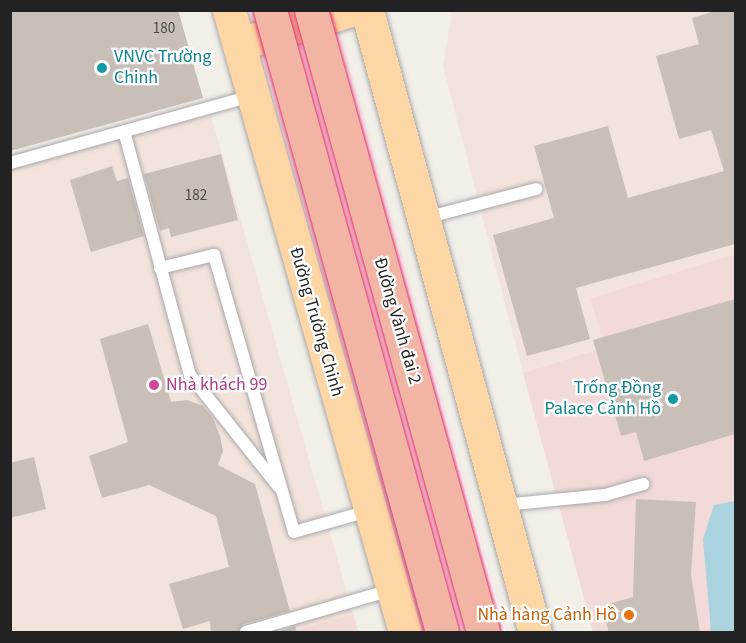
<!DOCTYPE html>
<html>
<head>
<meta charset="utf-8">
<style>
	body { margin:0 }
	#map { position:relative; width:746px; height:643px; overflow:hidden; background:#f2efe9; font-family:"Source Sans 3",sans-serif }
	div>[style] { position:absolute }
	.commercial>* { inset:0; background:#f2dad9 }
	.military>* { inset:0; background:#f3e3dd }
	.water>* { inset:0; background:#aad3df }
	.pier>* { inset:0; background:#fff }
	.building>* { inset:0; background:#c7bfb8 }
	.roads { filter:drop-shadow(0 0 2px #a9a9a9) drop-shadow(0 0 2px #a9a9a9) }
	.service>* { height:12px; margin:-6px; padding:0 6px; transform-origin:6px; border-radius:6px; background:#fff }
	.primary>* { height:33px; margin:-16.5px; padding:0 16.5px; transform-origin:16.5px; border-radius:16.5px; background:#fcd6a4 }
	.bridges { filter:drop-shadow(0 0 2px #dc2a67) drop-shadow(0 0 2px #dc2a67) }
	.trunk-bridge>* { height:33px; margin:-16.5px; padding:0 16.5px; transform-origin:16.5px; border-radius:16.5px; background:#f2b4a3 }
	.dots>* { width:16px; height:16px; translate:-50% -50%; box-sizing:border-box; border:3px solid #fff; border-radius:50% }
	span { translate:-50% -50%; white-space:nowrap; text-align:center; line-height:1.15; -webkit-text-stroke:4.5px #fff; paint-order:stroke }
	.number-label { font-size:15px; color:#4b4948 }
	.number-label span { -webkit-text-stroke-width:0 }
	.culture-label { font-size:18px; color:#0d838f }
	.left { translate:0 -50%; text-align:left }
	.right { translate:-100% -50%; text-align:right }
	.street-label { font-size:18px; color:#222 }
	.hotel-label { font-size:18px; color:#b23c85 }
	.food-label { font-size:18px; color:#c56008 }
	.frame { position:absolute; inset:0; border:12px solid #222; pointer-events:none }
</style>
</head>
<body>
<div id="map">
	<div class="commercial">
		<i style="clip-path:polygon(735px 254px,735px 632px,593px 632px,523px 373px,604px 347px,590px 298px)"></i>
		<i style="clip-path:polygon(353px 614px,359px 632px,288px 632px)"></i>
	</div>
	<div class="military">
		<i style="clip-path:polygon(452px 11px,735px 11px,735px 254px,590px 298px,604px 347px,523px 373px,443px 66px)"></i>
		<i style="clip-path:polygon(207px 101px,353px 614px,288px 632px,11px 632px,11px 155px)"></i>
	</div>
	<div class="water">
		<i style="clip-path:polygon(735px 501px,735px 632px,711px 632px,703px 539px,714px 505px)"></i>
	</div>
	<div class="pier">
		<i style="clip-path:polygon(244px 11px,332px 11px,506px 632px,418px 632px)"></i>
	</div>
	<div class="building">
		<i style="clip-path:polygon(10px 10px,178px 10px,203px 98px,10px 151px)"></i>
		<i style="clip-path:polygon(718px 10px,735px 10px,735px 244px,576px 288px,590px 339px,527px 356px,493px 235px,554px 218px,534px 146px,608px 126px,628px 198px,724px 171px,711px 130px,679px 139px,656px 56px,699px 44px,692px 18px)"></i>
		<i style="clip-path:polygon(221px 154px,238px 220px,171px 237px,169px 228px,160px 231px,144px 174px)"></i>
		<i style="clip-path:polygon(112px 166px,117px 181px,128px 178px,144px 236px,91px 252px,70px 180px)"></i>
		<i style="clip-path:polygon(735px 299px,735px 434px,644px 461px,636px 432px,621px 436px,593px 340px)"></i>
		<i style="clip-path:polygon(148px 324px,171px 402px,187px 400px,203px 406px,213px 418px,220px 436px,223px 451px,218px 465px,255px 484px,290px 611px,244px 624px,238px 633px,211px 633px,210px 621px,183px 629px,169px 584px,229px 567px,216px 516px,149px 485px,102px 498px,89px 456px,128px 442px,100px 339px)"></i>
		<i style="clip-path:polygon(34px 457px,46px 509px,10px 518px,10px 463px)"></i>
		<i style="clip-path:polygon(636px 499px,696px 502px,691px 574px,700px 633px,609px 633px,602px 606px,633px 597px)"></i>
		<i style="clip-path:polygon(295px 626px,297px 633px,274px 633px)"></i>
	</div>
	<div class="roads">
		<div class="service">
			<i style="left:124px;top:131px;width:253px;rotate:74.9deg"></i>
			<i style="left:190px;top:375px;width:142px;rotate:51.6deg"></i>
			<i style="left:10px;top:163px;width:251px;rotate:-15.5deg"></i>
			<i style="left:425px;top:218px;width:115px;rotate:-14.6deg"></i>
			<i style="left:160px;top:268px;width:56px;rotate:-13.5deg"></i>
			<i style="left:214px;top:255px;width:288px;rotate:73.9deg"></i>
			<i style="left:294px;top:532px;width:77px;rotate:-15.8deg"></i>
			<i style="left:503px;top:505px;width:102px;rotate:-5.6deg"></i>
			<i style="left:605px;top:495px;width:40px;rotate:-16deg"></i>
			<i style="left:246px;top:632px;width:151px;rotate:-16.2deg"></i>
		</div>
		<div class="primary">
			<i style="left:229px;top:10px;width:646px;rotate:74.2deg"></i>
			<i style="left:367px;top:10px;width:644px;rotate:74.89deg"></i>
			<i style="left:249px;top:41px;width:107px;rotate:-16.9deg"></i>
		</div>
	</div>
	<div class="bridges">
		<div class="trunk-bridge">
			<i style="left:270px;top:10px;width:645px;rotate:74.54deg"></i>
			<i style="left:311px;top:10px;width:645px;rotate:74.54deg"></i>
		</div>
	</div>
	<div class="dots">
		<i style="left:102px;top:68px;background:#0f9aa8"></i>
		<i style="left:154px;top:385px;background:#d1479c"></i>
		<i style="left:673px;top:399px;background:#0f9aa8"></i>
		<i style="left:629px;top:615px;background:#e8710a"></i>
	</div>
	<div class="number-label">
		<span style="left:164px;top:29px">180</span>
		<span style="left:196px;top:196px">182</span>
	</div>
	<div class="culture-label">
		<span class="left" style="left:114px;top:68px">VNVC Trường<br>Chinh</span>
		<span class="right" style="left:661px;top:399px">Trống Đồng<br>Palace Cảnh Hồ</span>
	</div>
	<div class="street-label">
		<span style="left:397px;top:321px;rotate:74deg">Đường Vành đai 2</span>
		<span style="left:316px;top:322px;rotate:74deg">Đường Trường Chinh</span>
	</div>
	<div class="hotel-label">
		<span class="left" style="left:166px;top:385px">Nhà khách 99</span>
	</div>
	<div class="food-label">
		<span class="right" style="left:617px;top:615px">Nhà hàng Cảnh Hồ</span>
	</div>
	<div class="frame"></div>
</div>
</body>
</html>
